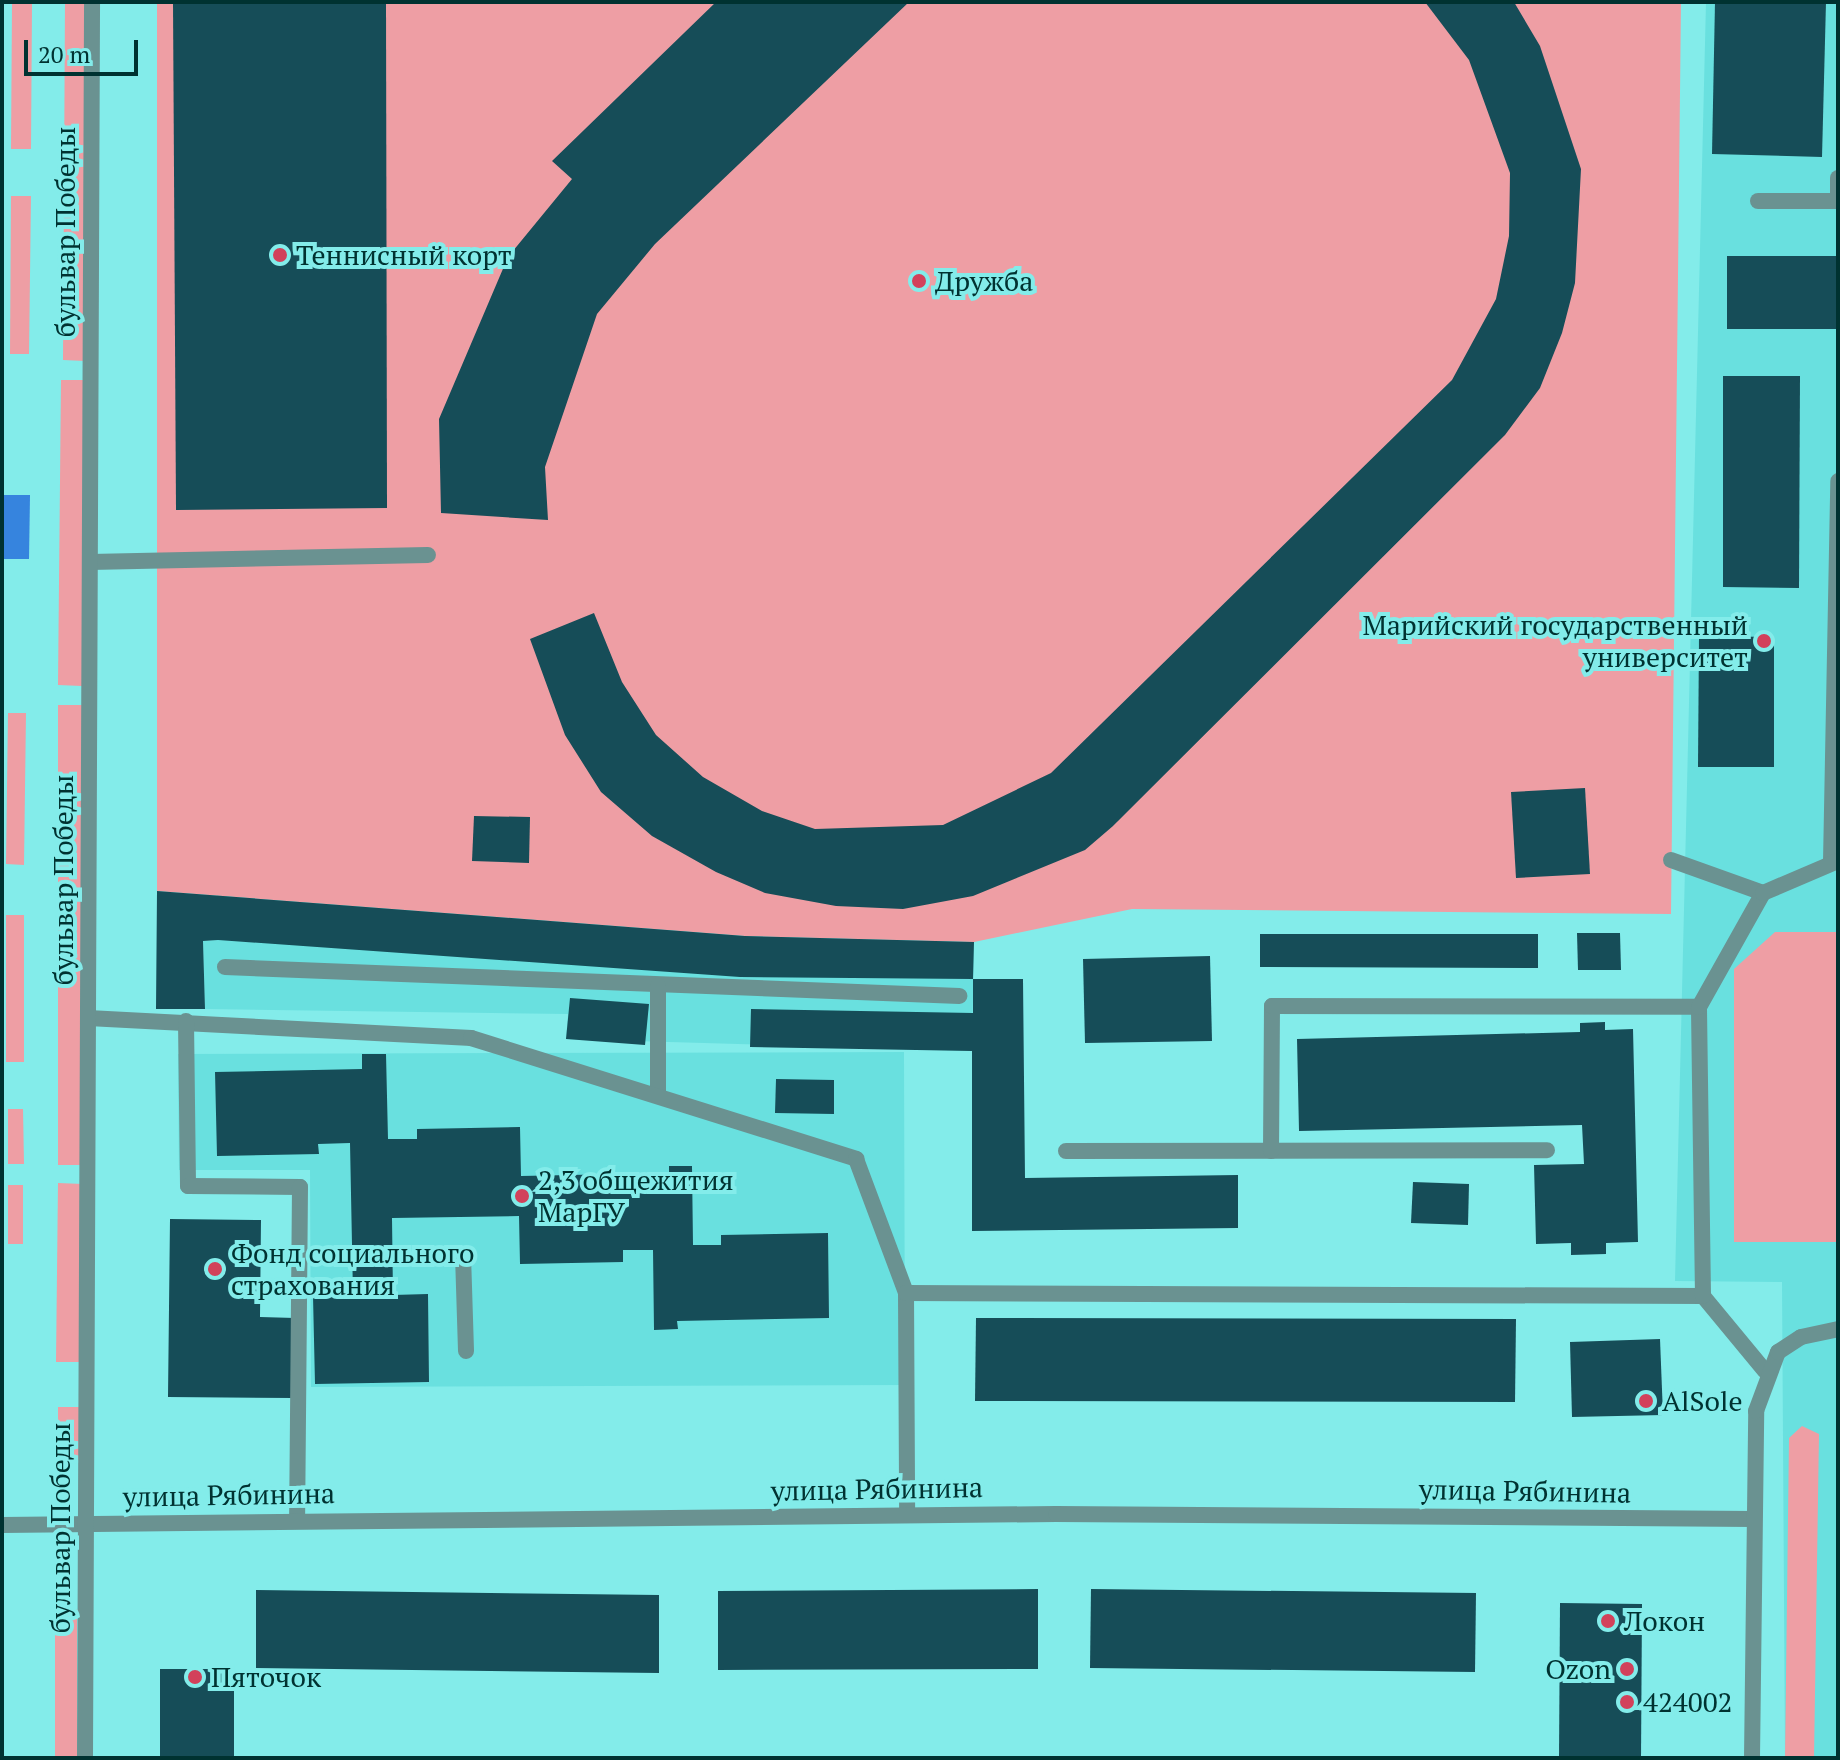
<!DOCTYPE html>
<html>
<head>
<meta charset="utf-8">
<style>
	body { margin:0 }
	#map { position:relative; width:1840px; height:1760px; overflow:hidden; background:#83ecea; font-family:"PT Serif",serif }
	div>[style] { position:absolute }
	.built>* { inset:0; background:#69e0df }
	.green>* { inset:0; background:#ee9ea4 }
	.water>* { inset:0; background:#3684de }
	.building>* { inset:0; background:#164d58 }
	.service>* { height:16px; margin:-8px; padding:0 8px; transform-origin:8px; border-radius:8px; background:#6a9291 }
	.tertiary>* { height:16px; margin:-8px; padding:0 8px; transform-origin:8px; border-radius:8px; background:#6a9291 }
	.dots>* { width:22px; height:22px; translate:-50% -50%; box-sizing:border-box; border:4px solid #83ecea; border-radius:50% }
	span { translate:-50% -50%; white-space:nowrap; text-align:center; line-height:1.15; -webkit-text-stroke:8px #83ecea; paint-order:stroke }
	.street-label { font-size:28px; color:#003231 }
	.poi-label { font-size:28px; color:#003231 }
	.left { translate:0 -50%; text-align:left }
	.right { translate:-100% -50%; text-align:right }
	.frame { position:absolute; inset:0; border:4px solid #003231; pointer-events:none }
	.scale { position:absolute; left:24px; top:40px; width:114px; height:36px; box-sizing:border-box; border:4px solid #003231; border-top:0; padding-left:10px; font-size:24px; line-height:28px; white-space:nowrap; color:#003231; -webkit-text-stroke:6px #83ecea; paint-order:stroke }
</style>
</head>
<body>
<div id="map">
	<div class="built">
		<i style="clip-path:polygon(1706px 2px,1838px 2px,1838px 1758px,1785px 1758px,1782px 1282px,1675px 1281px)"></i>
		<i style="clip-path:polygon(217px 892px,745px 936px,974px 942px,972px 1051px,566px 1039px,568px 1014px,205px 1009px,203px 941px,218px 940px)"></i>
		<i style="clip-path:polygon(904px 1052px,905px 1385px,311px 1387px,310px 1170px,179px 1170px,178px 1054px)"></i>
	</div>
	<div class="green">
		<i style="clip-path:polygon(65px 2px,87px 2px,85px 361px,63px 360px)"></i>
		<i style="clip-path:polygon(157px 2px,1681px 2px,1671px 914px,1132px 909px,974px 942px,745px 936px,157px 891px)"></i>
		<i style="clip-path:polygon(12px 4px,32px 4px,31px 149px,11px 149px)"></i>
		<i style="clip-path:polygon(11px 196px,31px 196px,29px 354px,10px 354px)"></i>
		<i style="clip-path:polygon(61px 380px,85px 380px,82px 686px,58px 685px)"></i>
		<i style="clip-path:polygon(58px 705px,83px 705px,83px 1165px,58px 1165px)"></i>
		<i style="clip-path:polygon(8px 713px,26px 713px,24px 865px,6px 864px)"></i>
		<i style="clip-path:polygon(6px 915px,24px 915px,24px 1062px,6px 1062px)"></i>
		<i style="clip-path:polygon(1775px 932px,1838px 932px,1838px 1242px,1734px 1242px,1734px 969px)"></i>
		<i style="clip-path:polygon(8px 1109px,23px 1109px,24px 1164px,8px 1164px)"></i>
		<i style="clip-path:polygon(58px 1183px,83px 1184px,80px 1362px,56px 1362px)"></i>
		<i style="clip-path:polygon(8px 1185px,23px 1185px,23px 1244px,8px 1244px)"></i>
		<i style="clip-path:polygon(58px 1407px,80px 1407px,80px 1460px,58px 1460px)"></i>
		<i style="clip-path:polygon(1802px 1426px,1819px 1434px,1814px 1758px,1785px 1758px,1789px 1438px)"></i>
		<i style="clip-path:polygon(55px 1609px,77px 1609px,77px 1758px,55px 1758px)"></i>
	</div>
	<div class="water">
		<i style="clip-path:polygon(2px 495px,30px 495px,29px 559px,2px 559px)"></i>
	</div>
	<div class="building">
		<i style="clip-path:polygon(173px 2px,386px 2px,387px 508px,176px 510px)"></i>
		<i style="clip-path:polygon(716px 2px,909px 2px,655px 244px,597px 314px,545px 467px,548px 520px,441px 513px,439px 419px,508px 257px,572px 179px,552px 161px)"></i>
		<i style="clip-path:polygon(1425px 2px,1514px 2px,1540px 46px,1581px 169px,1575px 283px,1562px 333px,1540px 388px,1505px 435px,1113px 826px,1085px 850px,973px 896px,903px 909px,836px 906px,765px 893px,716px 872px,652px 836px,601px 792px,565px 735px,530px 639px,594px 613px,622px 682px,656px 735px,703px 777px,762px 811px,815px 829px,943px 825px,1051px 773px,1452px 380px,1496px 299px,1509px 236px,1510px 173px,1469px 60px)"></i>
		<i style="clip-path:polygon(1715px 2px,1826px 2px,1822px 157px,1712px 154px)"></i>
		<i style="clip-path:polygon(1727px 256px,1838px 256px,1838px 329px,1727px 329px)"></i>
		<i style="clip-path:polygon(1723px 376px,1800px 376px,1799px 588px,1723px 587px)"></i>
		<i style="clip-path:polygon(1699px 636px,1774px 637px,1774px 767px,1698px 767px)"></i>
		<i style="clip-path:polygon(1585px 788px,1590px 874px,1516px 878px,1511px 792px)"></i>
		<i style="clip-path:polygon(474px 816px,530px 817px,529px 863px,472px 861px)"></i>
		<i style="clip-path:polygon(157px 891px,745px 936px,974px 942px,973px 979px,740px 977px,218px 940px,203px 941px,205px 1009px,156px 1009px)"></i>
		<i style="clip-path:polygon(1577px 933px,1620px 933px,1621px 970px,1578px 970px)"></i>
		<i style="clip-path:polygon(1260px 934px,1538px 934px,1538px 968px,1260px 967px)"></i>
		<i style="clip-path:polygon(1210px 956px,1212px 1041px,1085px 1043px,1083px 959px)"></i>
		<i style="clip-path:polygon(973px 979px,1023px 979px,1025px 1178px,1238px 1175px,1238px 1228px,972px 1231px,972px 1051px,750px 1047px,751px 1009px,973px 1013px)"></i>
		<i style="clip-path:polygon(570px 998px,649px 1004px,645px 1045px,566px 1039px)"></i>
		<i style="clip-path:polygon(1605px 1022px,1605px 1030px,1633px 1029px,1638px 1242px,1606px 1243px,1606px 1254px,1571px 1255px,1571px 1243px,1536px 1244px,1534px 1165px,1584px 1164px,1582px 1125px,1299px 1131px,1297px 1039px,1580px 1032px,1580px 1023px)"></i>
		<i style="clip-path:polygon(362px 1054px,386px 1054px,388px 1139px,417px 1139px,417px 1129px,520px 1127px,521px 1176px,669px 1173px,669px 1166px,692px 1166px,693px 1245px,721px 1245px,721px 1235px,828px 1233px,829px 1318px,677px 1321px,678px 1329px,654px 1330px,653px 1250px,623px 1250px,623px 1262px,520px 1264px,519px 1216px,392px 1218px,393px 1295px,428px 1294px,429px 1382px,315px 1384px,313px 1296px,353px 1295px,350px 1143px,318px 1144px,319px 1154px,217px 1156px,215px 1072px,362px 1069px)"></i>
		<i style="clip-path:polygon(776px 1079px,834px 1080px,834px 1114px,775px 1113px)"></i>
		<i style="clip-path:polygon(1413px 1182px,1469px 1184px,1468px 1225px,1411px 1223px)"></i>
		<i style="clip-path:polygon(170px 1219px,261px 1220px,260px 1317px,295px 1318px,294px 1398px,168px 1397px)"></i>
		<i style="clip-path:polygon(976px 1318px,1516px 1319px,1515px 1402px,975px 1401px)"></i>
		<i style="clip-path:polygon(1660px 1339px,1663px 1415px,1572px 1417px,1570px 1342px)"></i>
		<i style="clip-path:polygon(1038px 1589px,1038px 1669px,718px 1670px,718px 1591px)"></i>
		<i style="clip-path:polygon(1091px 1589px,1476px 1593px,1475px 1672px,1090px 1668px)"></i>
		<i style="clip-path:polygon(256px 1590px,659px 1595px,659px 1673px,256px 1668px)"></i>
		<i style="clip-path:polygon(1560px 1603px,1642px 1604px,1641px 1758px,1559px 1758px)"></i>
		<i style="clip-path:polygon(160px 1669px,234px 1669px,234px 1758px,160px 1758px)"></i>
	</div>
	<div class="service">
		<i style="left:1758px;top:201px;width:80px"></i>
		<i style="left:1838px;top:201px;width:23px;rotate:-90deg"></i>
		<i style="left:90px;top:562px;width:338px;rotate:-1.2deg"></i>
		<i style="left:1671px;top:860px;width:98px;rotate:19.7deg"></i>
		<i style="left:1831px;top:862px;width:381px;rotate:-88.9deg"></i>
		<i style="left:225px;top:967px;width:735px;rotate:2.26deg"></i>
		<i style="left:658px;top:986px;width:105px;rotate:90deg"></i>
		<i style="left:88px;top:1018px;width:384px;rotate:3deg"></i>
		<i style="left:471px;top:1038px;width:404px;rotate:17.4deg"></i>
		<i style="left:856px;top:1159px;width:143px;rotate:69.5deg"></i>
		<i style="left:906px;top:1293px;width:222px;rotate:89.7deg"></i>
		<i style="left:186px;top:1021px;width:165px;rotate:89.3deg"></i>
		<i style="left:188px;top:1186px;width:112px;rotate:0.5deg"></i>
		<i style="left:300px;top:1187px;width:333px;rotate:90.5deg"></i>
		<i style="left:1066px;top:1151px;width:481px;rotate:-0.1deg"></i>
		<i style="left:1271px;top:1151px;width:145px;rotate:-89.6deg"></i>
		<i style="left:1272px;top:1006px;width:427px;rotate:0.1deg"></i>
		<i style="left:463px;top:1255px;width:96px;rotate:88.2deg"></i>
		<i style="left:906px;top:1293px;width:797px;rotate:0.22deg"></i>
		<i style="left:1765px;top:1371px;width:97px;rotate:-129.6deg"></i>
		<i style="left:1703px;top:1296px;width:289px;rotate:-90.8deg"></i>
		<i style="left:1699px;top:1007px;width:131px;rotate:-60.7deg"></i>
		<i style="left:1763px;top:893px;width:82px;rotate:-23.1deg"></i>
	</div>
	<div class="tertiary">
		<i style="left:2px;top:1525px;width:1054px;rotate:-0.6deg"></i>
		<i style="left:1056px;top:1514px;width:697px;rotate:0.41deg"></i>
		<i style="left:85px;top:1758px;width:1756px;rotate:-89.77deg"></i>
		<i style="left:1752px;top:1758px;width:347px;rotate:-89.3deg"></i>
		<i style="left:1756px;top:1411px;width:63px;rotate:-69.6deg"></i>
		<i style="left:1778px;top:1352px;width:27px;rotate:-33deg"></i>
		<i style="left:1801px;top:1337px;width:38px;rotate:-12deg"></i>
	</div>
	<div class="dots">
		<i style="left:280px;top:255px;background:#d2415b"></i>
		<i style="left:919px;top:281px;background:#d2415b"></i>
		<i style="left:1764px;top:641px;background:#d2415b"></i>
		<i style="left:522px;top:1196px;background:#d2415b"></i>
		<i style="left:215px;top:1269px;background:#d2415b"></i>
		<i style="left:1646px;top:1401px;background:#d2415b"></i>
		<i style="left:1608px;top:1621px;background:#d2415b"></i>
		<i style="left:1627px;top:1669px;background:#d2415b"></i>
		<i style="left:195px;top:1677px;background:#d2415b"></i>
		<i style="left:1627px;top:1702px;background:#d2415b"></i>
	</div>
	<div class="street-label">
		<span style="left:65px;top:232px;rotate:-90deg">бульвар Победы</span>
		<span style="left:63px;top:880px;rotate:-90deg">бульвар Победы</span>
		<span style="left:877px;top:1489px;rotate:-1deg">улица Рябинина</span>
		<span style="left:1525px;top:1491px;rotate:1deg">улица Рябинина</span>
		<span style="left:229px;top:1495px;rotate:-1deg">улица Рябинина</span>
		<span style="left:60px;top:1528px;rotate:-90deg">бульвар Победы</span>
	</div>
	<div class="poi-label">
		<span class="left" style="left:296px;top:255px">Теннисный корт</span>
		<span class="left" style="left:935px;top:281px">Дружба</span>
		<span class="right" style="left:1748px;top:641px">Марийский государственный<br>университет</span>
		<span class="left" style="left:538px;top:1196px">2,3 общежития<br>МарГУ</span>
		<span class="left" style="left:231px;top:1269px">Фонд социального<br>страхования</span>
		<span class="left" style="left:1662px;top:1401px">AlSole</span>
		<span class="left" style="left:1624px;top:1621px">Локон</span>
		<span class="right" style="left:1611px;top:1669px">Ozon</span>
		<span class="left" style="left:211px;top:1677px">Пяточок</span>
		<span class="left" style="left:1643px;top:1702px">424002</span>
	</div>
	<div class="frame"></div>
	<div class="scale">20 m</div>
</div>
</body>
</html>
